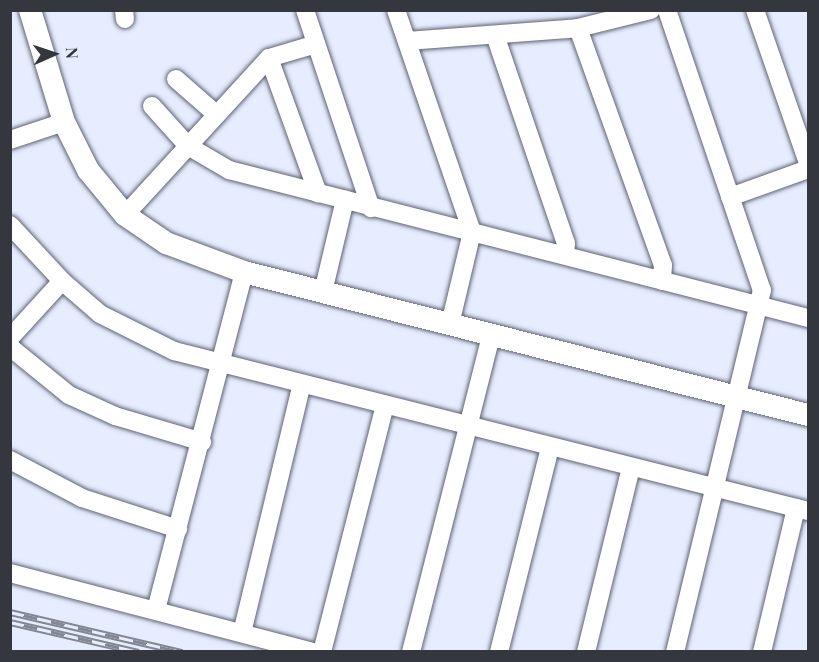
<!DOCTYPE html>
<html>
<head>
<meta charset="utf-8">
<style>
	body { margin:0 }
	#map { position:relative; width:819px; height:662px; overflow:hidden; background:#e6edff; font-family:"Playfair Display",serif }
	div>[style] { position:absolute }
	.roads { filter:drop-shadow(0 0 2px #5d6271) drop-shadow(0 0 2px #5d6271) }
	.minor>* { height:18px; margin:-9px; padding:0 9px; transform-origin:9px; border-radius:9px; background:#fff }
	.tertiary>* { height:22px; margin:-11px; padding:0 11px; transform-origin:11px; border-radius:11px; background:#fff }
	.rail>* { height:7px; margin-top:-3.5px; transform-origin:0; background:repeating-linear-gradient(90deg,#e6edff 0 14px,#838793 0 28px); box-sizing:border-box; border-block:2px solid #838793 }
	span { translate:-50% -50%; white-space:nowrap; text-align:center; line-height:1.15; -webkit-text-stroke:5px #e6edff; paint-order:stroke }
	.frame { position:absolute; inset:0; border:12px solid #35373e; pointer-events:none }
	.north { position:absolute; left:24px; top:24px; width:60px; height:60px; -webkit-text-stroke:4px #e6edff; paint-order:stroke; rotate:87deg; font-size:16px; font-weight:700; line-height:24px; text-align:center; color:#35373e }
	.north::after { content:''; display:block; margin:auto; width:21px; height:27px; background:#35373e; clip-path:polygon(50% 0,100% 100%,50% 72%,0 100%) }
</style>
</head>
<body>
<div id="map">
	<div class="roads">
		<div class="minor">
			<i style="left:124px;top:10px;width:9px;rotate:84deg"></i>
			<i style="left:305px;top:10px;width:209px;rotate:71.6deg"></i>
			<i style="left:396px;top:10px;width:235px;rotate:71.1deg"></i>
			<i style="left:472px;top:232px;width:95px;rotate:103.4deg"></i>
			<i style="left:667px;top:10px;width:296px;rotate:71.3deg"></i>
			<i style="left:762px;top:290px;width:372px;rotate:103.5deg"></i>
			<i style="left:755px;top:10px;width:162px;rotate:70.9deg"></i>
			<i style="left:578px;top:28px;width:252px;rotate:70.3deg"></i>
			<i style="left:663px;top:265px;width:16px;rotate:94deg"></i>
			<i style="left:495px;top:35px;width:220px;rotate:71.2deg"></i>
			<i style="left:566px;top:243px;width:11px;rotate:95deg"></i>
			<i style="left:407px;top:41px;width:171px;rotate:-4.3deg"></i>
			<i style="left:578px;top:28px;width:75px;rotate:-13.9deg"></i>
			<i style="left:269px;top:58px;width:144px;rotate:70.1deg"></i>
			<i style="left:176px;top:79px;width:53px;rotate:41.2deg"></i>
			<i style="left:152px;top:106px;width:54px;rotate:48deg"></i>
			<i style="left:188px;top:146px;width:48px;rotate:30.3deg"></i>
			<i style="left:229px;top:170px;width:598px;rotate:14.34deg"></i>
			<i style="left:10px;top:140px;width:57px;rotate:-18.4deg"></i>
			<i style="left:730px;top:197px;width:83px;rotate:-19.7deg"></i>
			<i style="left:125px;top:215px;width:213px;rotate:-47.5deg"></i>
			<i style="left:269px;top:58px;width:49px;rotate:-16.6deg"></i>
			<i style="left:10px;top:225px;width:76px;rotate:47.1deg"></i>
			<i style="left:62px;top:281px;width:50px;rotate:41deg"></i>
			<i style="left:100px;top:314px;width:83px;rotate:26.6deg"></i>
			<i style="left:174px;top:351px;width:654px;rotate:14.16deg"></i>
			<i style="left:323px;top:292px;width:95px;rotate:-76.6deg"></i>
			<i style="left:10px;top:338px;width:77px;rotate:-47.6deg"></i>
			<i style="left:10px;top:347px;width:76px;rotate:39.1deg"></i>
			<i style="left:69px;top:395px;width:51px;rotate:24.5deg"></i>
			<i style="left:115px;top:416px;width:91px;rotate:16.6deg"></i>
			<i style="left:10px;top:460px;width:81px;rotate:27.8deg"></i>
			<i style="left:82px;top:498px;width:101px;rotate:17.9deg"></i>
			<i style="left:10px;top:573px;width:313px;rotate:14.6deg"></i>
			<i style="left:156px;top:610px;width:349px;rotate:-75.4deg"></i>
			<i style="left:242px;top:633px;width:256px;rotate:-76.5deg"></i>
			<i style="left:322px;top:652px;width:255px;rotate:-75.7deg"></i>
			<i style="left:411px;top:652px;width:327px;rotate:-75.8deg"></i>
			<i style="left:499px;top:652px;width:211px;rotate:-76deg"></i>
			<i style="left:586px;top:652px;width:190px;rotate:-76.3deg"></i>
			<i style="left:762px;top:652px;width:148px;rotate:-76.7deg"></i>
		</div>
		<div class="tertiary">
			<i style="left:30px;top:10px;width:117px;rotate:73.1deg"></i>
			<i style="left:64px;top:122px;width:54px;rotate:63.4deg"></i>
			<i style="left:88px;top:170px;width:58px;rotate:50.6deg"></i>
			<i style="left:125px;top:215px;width:50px;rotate:34.3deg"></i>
			<i style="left:166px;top:243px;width:83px;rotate:20.4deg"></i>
			<i style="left:244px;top:272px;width:582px;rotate:14.23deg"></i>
		</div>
	</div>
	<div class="rail">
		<i style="left:10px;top:612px;width:177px;rotate:13.1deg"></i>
		<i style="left:10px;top:622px;width:132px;rotate:13.1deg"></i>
	</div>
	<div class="frame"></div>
	<div class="north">N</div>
</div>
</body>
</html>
